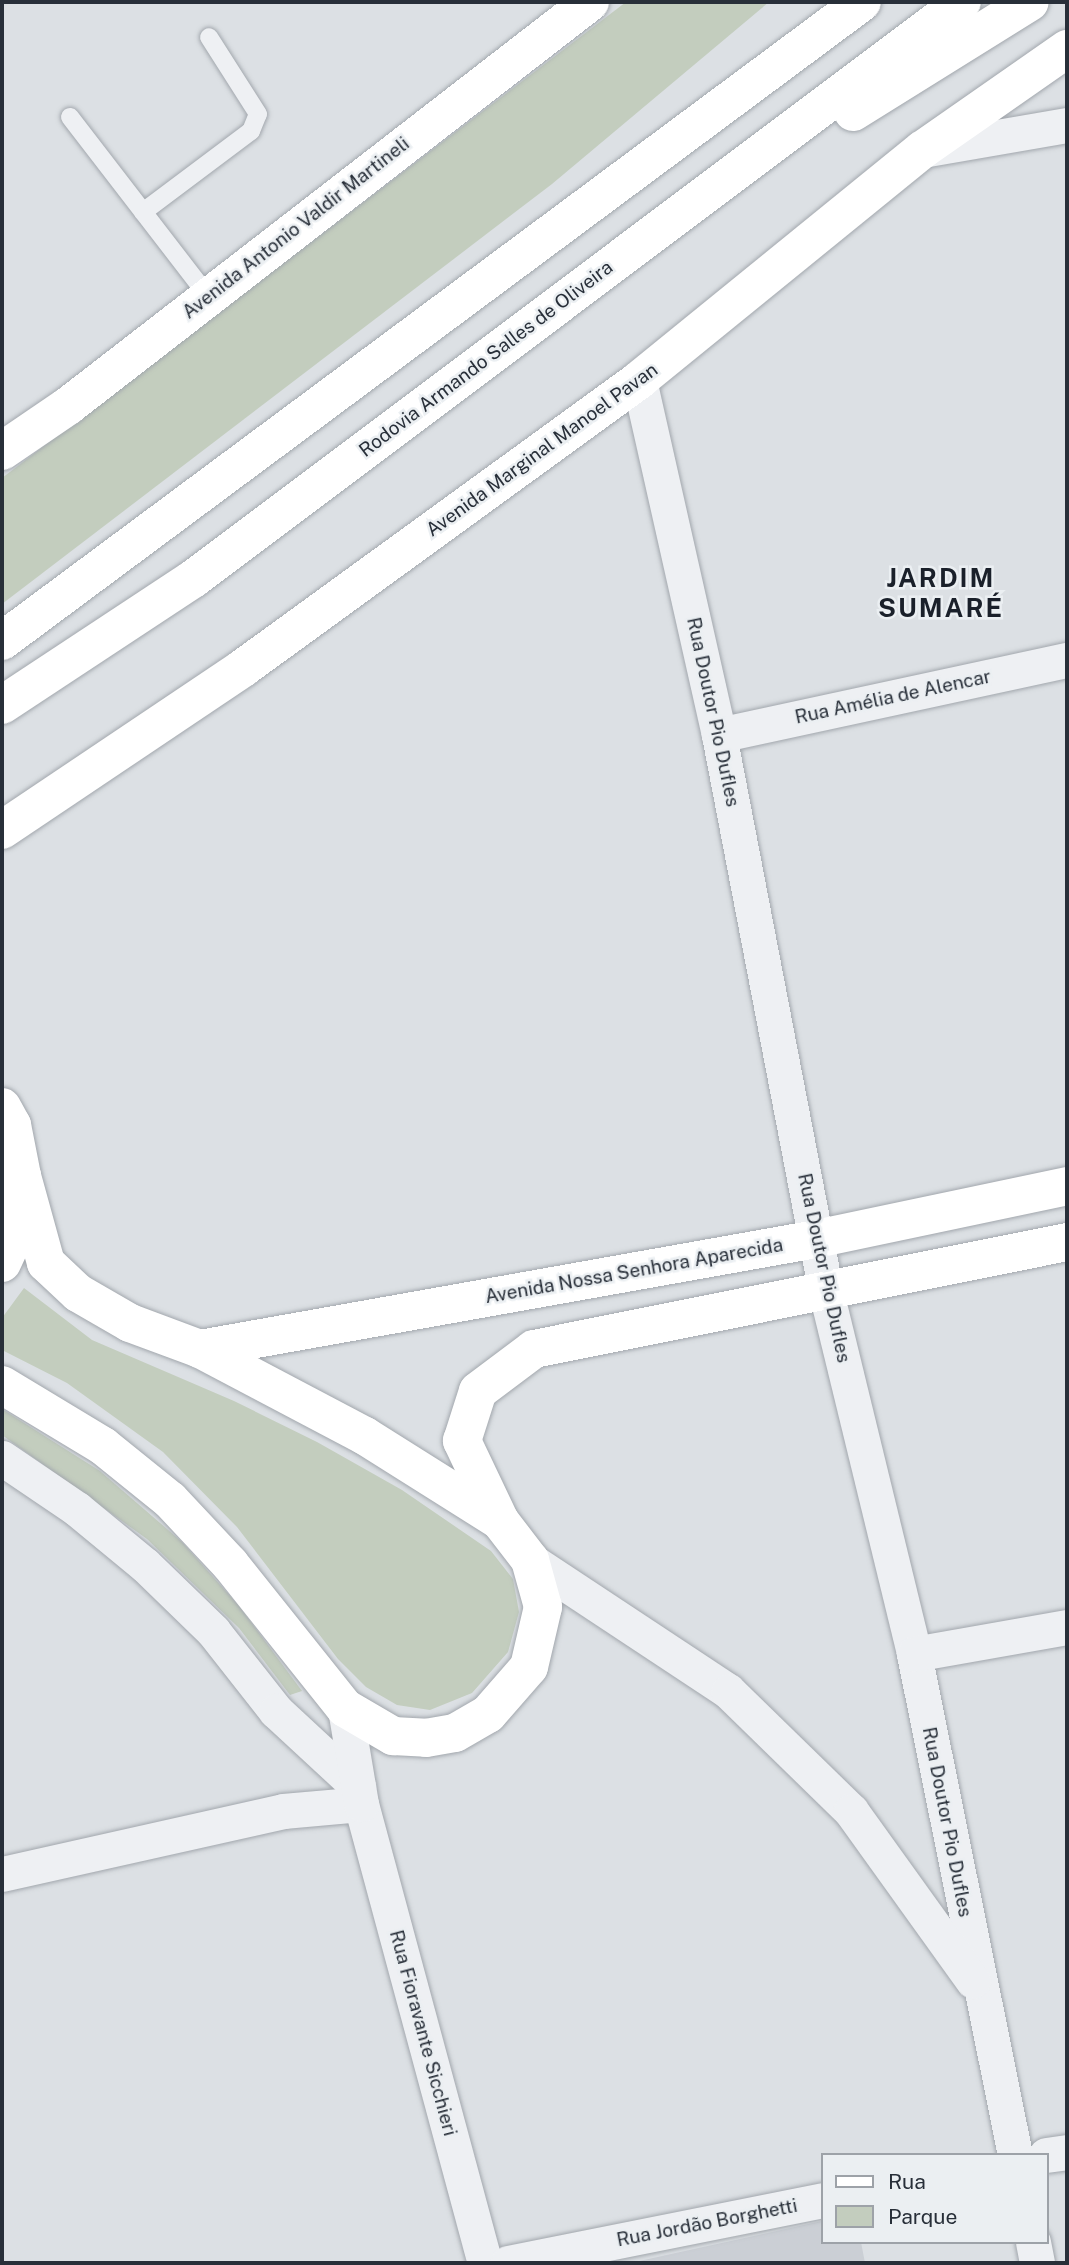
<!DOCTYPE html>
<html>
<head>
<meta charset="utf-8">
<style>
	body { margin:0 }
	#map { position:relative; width:1069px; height:2265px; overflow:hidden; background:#dce0e4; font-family:"Public Sans",sans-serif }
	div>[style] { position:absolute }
	.built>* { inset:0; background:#cbcfd5 }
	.green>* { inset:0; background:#c3cdbe }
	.roads { filter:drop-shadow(0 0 2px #a2a7ad) drop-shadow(0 0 2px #a2a7ad) }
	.lane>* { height:18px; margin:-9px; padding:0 9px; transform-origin:9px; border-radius:9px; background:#eef0f3 }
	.street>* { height:35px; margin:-17.5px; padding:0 17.5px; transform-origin:17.5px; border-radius:17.5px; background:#eef0f3 }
	.secondary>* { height:38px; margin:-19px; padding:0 19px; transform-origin:19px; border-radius:19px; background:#fff }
	.highway>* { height:38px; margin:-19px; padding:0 19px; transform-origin:19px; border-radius:19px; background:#fff }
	span { translate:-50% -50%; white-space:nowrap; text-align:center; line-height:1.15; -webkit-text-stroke:5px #ebeff2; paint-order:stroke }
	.street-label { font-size:19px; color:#282f39 }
	.district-label { font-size:26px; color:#1a202a; font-weight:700; letter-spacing:2px }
	.frame { position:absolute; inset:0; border:4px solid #282f39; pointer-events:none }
	.legend { position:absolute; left:821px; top:2153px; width:228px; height:91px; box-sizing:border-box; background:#ebeff2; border:2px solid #9da2a8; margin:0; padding:9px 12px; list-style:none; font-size:21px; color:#282f39 }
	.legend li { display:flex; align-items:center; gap:14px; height:35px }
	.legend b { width:35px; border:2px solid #9da2a8 }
</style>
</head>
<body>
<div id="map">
	<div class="built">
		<i style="clip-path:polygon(822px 2221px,822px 2242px,861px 2242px,865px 2263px,630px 2263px)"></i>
	</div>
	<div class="green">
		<i style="clip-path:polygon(626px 2px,769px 2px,552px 184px,2px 604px,2px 478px)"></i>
		<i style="clip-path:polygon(24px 1288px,92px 1340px,234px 1401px,317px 1442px,402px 1490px,491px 1551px,513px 1579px,519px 1612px,508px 1652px,472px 1693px,430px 1710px,397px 1705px,366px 1687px,338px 1659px,237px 1527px,163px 1452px,67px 1383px,2px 1350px,2px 1318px)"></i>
		<i style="clip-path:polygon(2px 1409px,100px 1471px,182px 1542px,239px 1606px,302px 1691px,290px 1695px,239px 1628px,147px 1539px,2px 1435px)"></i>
	</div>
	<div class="roads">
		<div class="lane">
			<i style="left:70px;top:117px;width:226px;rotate:52.4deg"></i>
			<i style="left:143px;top:212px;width:135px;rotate:-36.9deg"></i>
			<i style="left:251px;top:131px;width:18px;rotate:-68deg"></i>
			<i style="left:258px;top:114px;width:91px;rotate:-122.5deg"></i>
		</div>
		<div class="street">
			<i style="left:922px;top:150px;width:147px;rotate:-9.8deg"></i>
			<i style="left:639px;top:380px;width:364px;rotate:77.3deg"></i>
			<i style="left:719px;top:735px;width:567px;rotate:79.13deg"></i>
			<i style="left:826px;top:1292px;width:373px;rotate:76.3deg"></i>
			<i style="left:914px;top:1654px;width:511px;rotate:78.6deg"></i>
			<i style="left:719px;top:735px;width:356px;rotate:-12.2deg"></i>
			<i style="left:2px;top:1458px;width:91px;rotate:34.2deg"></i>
			<i style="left:77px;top:1509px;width:88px;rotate:39.5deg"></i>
			<i style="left:145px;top:1565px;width:95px;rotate:44.1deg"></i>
			<i style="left:213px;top:1631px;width:102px;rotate:51.8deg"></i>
			<i style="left:276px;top:1711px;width:112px;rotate:42.8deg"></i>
			<i style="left:530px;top:1560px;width:237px;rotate:33.5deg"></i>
			<i style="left:728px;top:1691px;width:172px;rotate:44.3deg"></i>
			<i style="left:851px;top:1811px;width:209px;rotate:54.3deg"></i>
			<i style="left:914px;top:1654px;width:155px;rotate:-10deg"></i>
			<i style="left:361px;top:1804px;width:475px;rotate:74.9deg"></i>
			<i style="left:2px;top:1874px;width:288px;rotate:-12.6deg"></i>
			<i style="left:283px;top:1811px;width:78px;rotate:-5.1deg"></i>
			<i style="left:361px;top:1804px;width:97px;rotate:-99.5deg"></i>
			<i style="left:1046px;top:2155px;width:21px;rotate:-8deg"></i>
			<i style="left:1033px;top:2242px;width:21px;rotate:79deg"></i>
			<i style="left:508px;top:2263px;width:320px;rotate:-11.3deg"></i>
		</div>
		<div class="secondary">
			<i style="left:2px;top:451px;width:80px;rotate:-34.3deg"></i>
			<i style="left:68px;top:406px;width:660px;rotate:-37.74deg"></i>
			<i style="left:2px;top:830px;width:290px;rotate:-33.9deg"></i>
			<i style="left:243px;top:668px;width:490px;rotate:-36deg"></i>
			<i style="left:639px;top:380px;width:365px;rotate:-39.1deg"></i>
			<i style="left:922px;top:150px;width:177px;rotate:-34.9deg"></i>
			<i style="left:2px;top:1107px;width:21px;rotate:61deg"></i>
			<i style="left:12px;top:1125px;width:52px;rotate:78.9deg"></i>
			<i style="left:22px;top:1176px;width:59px;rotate:96.8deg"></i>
			<i style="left:15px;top:1235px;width:31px;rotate:115deg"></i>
			<i style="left:200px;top:1349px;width:626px;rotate:-10.12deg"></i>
			<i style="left:816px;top:1239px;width:257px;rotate:-11.9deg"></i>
			<i style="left:2px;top:1385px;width:118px;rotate:31.1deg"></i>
			<i style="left:103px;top:1446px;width:86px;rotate:38.9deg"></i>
			<i style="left:170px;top:1500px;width:88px;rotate:46.8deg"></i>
			<i style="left:230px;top:1564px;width:184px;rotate:51.4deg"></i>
			<i style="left:345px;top:1708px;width:56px;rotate:30.3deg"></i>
			<i style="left:393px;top:1736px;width:33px;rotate:3deg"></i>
			<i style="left:426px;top:1738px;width:29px;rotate:-10deg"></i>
			<i style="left:455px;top:1733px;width:38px;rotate:-30deg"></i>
			<i style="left:488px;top:1714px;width:62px;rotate:-48.9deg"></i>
			<i style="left:529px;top:1667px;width:62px;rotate:-76.9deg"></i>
			<i style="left:543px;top:1607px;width:49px;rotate:-105.5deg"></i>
			<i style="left:530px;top:1560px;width:49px;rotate:-127.6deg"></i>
			<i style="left:500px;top:1521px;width:160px;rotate:-147.8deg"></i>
			<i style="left:365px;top:1436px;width:187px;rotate:-152.2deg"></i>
			<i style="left:200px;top:1349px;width:75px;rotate:-159.6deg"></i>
			<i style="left:130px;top:1323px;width:60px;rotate:-150deg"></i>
			<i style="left:78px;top:1293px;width:44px;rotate:-136.8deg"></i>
			<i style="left:46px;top:1263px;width:90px;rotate:-105.4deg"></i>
			<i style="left:500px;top:1521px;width:89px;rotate:-115.4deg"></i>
			<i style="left:462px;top:1441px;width:52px;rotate:-72.3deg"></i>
			<i style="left:478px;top:1391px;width:70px;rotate:-36.9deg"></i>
			<i style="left:534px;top:1349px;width:544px;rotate:-11.35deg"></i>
		</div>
		<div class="highway">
			<i style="left:853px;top:112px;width:208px;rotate:-31.9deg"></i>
			<i style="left:2px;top:641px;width:1071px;rotate:-36.61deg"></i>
			<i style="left:2px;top:705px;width:229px;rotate:-33.4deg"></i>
			<i style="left:193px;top:579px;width:961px;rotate:-36.88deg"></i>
		</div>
	</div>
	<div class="street-label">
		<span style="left:296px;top:228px;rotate:-38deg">Avenida Antonio Valdir Martineli</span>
		<span style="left:486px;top:359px;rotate:-37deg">Rodovia Armando Salles de Oliveira</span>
		<span style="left:542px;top:450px;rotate:-36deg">Avenida Marginal Manoel Pavan</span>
		<span style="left:893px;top:697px;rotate:-12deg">Rua Amélia de Alencar</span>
		<span style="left:713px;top:712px;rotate:78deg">Rua Doutor Pio Dufles</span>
		<span style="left:824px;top:1268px;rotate:78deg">Rua Doutor Pio Dufles</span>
		<span style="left:634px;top:1271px;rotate:-10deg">Avenida Nossa Senhora Aparecida</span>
		<span style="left:947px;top:1822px;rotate:79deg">Rua Doutor Pio Dufles</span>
		<span style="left:423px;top:2033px;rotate:75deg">Rua Fioravante Sicchieri</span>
		<span style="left:707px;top:2223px;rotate:-11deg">Rua Jordão Borghetti</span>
	</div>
	<div class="district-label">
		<span style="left:941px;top:593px">JARDIM<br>SUMARÉ</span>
	</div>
	<div class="frame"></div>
	<ul class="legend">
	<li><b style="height:9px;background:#fff"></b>Rua</li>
	<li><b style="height:19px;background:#c3cdbe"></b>Parque</li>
	</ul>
</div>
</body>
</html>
